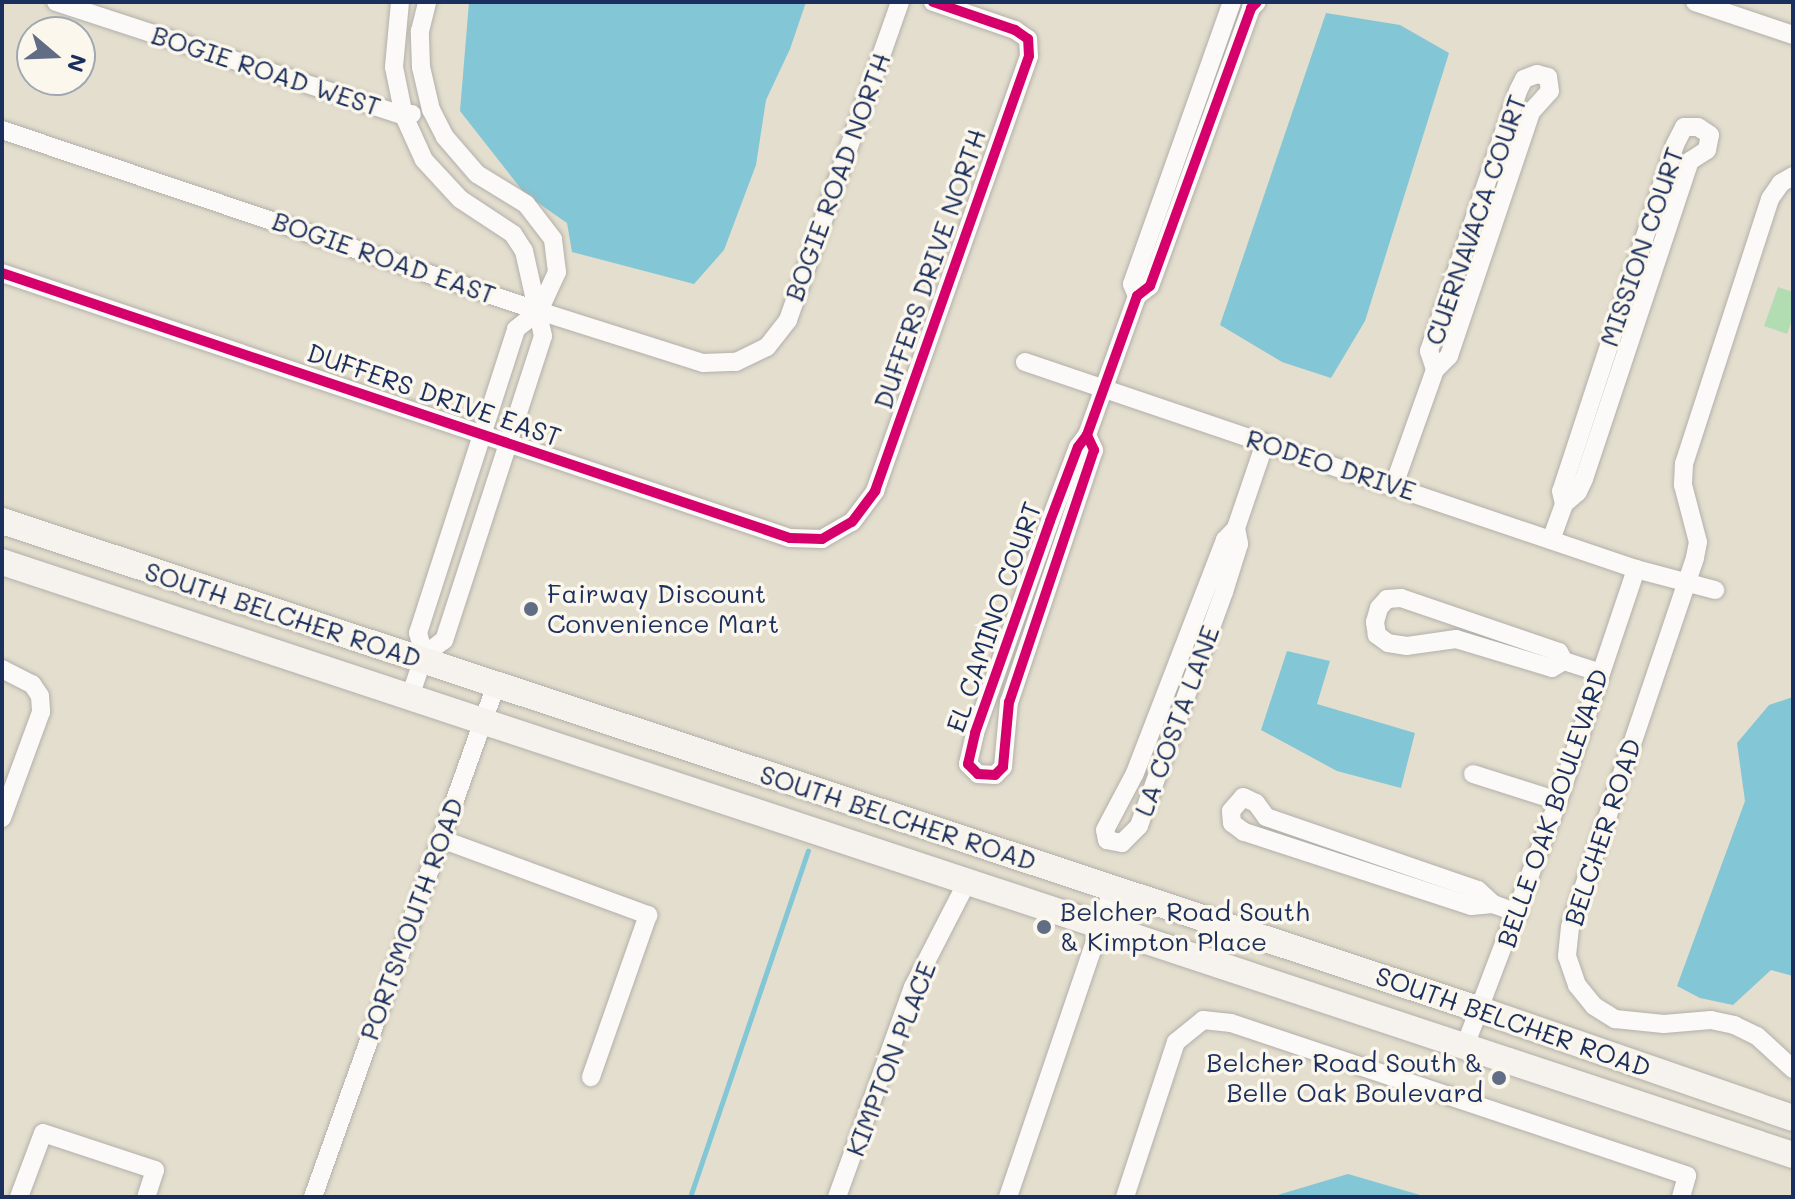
<!DOCTYPE html>
<html>
<head>
<meta charset="utf-8">
<style>
	body { margin:0 }
	#map { position:relative; width:1795px; height:1199px; overflow:hidden; background:#e4dece; font-family:Mali,sans-serif }
	div>[style] { position:absolute }
	.green>* { inset:0; background:#b2dcb2 }
	.water>* { inset:0; background:#83c6d5 }
	.stream>* { height:5px; margin:-2.5px; padding:0 2.5px; transform-origin:2.5px; border-radius:2.5px; background:#83c6d5 }
	.roads { filter:drop-shadow(0 0 2px #b1b0aa) drop-shadow(0 0 2px #b1b0aa) }
	.minor>* { height:18px; margin:-9px; padding:0 9px; transform-origin:9px; border-radius:9px; background:#fbfaf8 }
	.secondary>* { height:26px; margin:-13px; padding:0 13px; transform-origin:13px; border-radius:13px; background:#f6f2ed }
	.cycleway>* { height:10px; margin:-5px; padding:0 5px; transform-origin:5px; border-radius:5px; background:#d6006c }
	.dots>* { width:22px; height:22px; translate:-50% -50%; box-sizing:border-box; border:4px solid #fbf7ec; border-radius:50% }
	span { translate:-50% -50%; white-space:nowrap; text-align:center; line-height:1.15; -webkit-text-stroke:7px #fbf7ec; paint-order:stroke }
	.street-label { font-size:26px; color:#1b2f5e }
	.poi-label { font-size:26px; color:#1b2f5e }
	.left { translate:0 -50%; text-align:left }
	.right { translate:-100% -50%; text-align:right }
	.frame { position:absolute; inset:0; border:4px solid #1b2f5e; pointer-events:none }
	.north { position:absolute; left:16px; top:16px; width:80px; height:80px; box-sizing:border-box; background:#fbf7ec; border:2px solid #a1a7b3; border-radius:50%; rotate:109deg; font-size:22px; font-weight:700; line-height:32px; text-align:center; color:#1b2f5e }
	.north::after { content:''; display:block; margin:auto; width:28px; height:36px; background:#616c85; clip-path:polygon(50% 0,100% 100%,50% 72%,0 100%) }
</style>
</head>
<body>
<div id="map">
	<div class="green">
		<i style="clip-path:polygon(1778px 287px,1793px 292px,1793px 317px,1787px 334px,1764px 326px)"></i>
	</div>
	<div class="water">
		<i style="clip-path:polygon(469px 2px,806px 2px,790px 49px,766px 100px,756px 165px,724px 250px,694px 284px,572px 252px,567px 223px,525px 194px,460px 111px)"></i>
		<i style="clip-path:polygon(1326px 13px,1400px 25px,1449px 53px,1365px 321px,1331px 378px,1282px 362px,1220px 325px)"></i>
		<i style="clip-path:polygon(1287px 651px,1330px 661px,1317px 704px,1415px 733px,1401px 788px,1337px 771px,1261px 730px)"></i>
		<i style="clip-path:polygon(1793px 697px,1793px 976px,1771px 970px,1733px 1005px,1700px 998px,1677px 986px,1745px 801px,1737px 743px,1769px 705px)"></i>
		<i style="clip-path:polygon(1348px 1174px,1427px 1197px,1271px 1197px)"></i>
	</div>
	<div class="stream">
		<i style="left:690px;top:1197px;width:366px;rotate:-71.2deg"></i>
	</div>
	<div class="roads">
		<div class="minor">
			<i style="left:56px;top:2px;width:366px;rotate:18.1deg"></i>
			<i style="left:404px;top:116px;width:8px;rotate:-14deg"></i>
			<i style="left:400px;top:2px;width:65px;rotate:95.3deg"></i>
			<i style="left:394px;top:67px;width:50px;rotate:78.5deg"></i>
			<i style="left:404px;top:116px;width:48px;rotate:65.6deg"></i>
			<i style="left:424px;top:160px;width:53px;rotate:47.3deg"></i>
			<i style="left:460px;top:199px;width:64px;rotate:33.4deg"></i>
			<i style="left:513px;top:234px;width:20px;rotate:57deg"></i>
			<i style="left:524px;top:251px;width:87px;rotate:77.4deg"></i>
			<i style="left:543px;top:336px;width:320px;rotate:108deg"></i>
			<i style="left:444px;top:640px;width:25px;rotate:143deg"></i>
			<i style="left:424px;top:655px;width:44px;rotate:108.4deg"></i>
			<i style="left:1695px;top:2px;width:103px;rotate:18.6deg"></i>
			<i style="left:2px;top:130px;width:567px;rotate:18.63deg"></i>
			<i style="left:539px;top:311px;width:172px;rotate:17.6deg"></i>
			<i style="left:703px;top:363px;width:33px;rotate:-2deg"></i>
			<i style="left:736px;top:362px;width:34px;rotate:-26deg"></i>
			<i style="left:767px;top:347px;width:34px;rotate:-52deg"></i>
			<i style="left:788px;top:320px;width:337px;rotate:-70.6deg"></i>
			<i style="left:1793px;top:176px;width:14px;rotate:150deg"></i>
			<i style="left:1781px;top:183px;width:19px;rotate:125deg"></i>
			<i style="left:1770px;top:199px;width:279px;rotate:108deg"></i>
			<i style="left:1684px;top:464px;width:21px;rotate:93deg"></i>
			<i style="left:1683px;top:485px;width:59px;rotate:75.3deg"></i>
			<i style="left:1698px;top:542px;width:16px;rotate:101deg"></i>
			<i style="left:1695px;top:558px;width:390px;rotate:108.7deg"></i>
			<i style="left:1570px;top:927px;width:29px;rotate:96deg"></i>
			<i style="left:1567px;top:956px;width:31px;rotate:71deg"></i>
			<i style="left:1577px;top:985px;width:27px;rotate:51deg"></i>
			<i style="left:1594px;top:1006px;width:25px;rotate:32deg"></i>
			<i style="left:1615px;top:1019px;width:49px;rotate:5.8deg"></i>
			<i style="left:1664px;top:1024px;width:47px;rotate:-4.9deg"></i>
			<i style="left:1711px;top:1020px;width:24px;rotate:12deg"></i>
			<i style="left:1734px;top:1025px;width:25px;rotate:26deg"></i>
			<i style="left:1757px;top:1036px;width:49px;rotate:42.5deg"></i>
			<i style="left:2px;top:273px;width:831px;rotate:18.59deg"></i>
			<i style="left:790px;top:538px;width:32px;rotate:2deg"></i>
			<i style="left:822px;top:539px;width:34px;rotate:-30deg"></i>
			<i style="left:852px;top:522px;width:39px;rotate:-53deg"></i>
			<i style="left:875px;top:491px;width:461px;rotate:-70.5deg"></i>
			<i style="left:1029px;top:56px;width:17px;rotate:-93deg"></i>
			<i style="left:1028px;top:39px;width:16px;rotate:-145deg"></i>
			<i style="left:1015px;top:30px;width:87px;rotate:-161.1deg"></i>
			<i style="left:1137px;top:296px;width:13px;rotate:-113deg"></i>
			<i style="left:1132px;top:284px;width:299px;rotate:-70.5deg"></i>
			<i style="left:1025px;top:362px;width:645px;rotate:18.72deg"></i>
			<i style="left:1636px;top:569px;width:82px;rotate:14.9deg"></i>
			<i style="left:1087px;top:435px;width:17px;rotate:65deg"></i>
			<i style="left:1094px;top:450px;width:266px;rotate:108.6deg"></i>
			<i style="left:1009px;top:702px;width:65px;rotate:95.3deg"></i>
			<i style="left:1003px;top:767px;width:11px;rotate:135deg"></i>
			<i style="left:995px;top:775px;width:17px;rotate:-177deg"></i>
			<i style="left:978px;top:774px;width:14px;rotate:-135deg"></i>
			<i style="left:968px;top:764px;width:32px;rotate:-77deg"></i>
			<i style="left:975px;top:733px;width:225px;rotate:-70.5deg"></i>
			<i style="left:1050px;top:521px;width:79px;rotate:-69.3deg"></i>
			<i style="left:1078px;top:447px;width:15px;rotate:-53deg"></i>
			<i style="left:1087px;top:435px;width:148px;rotate:-70.2deg"></i>
			<i style="left:1137px;top:296px;width:16px;rotate:-38deg"></i>
			<i style="left:1150px;top:286px;width:296px;rotate:-70deg"></i>
			<i style="left:1251px;top:8px;width:8px;rotate:-45deg"></i>
			<i style="left:1394px;top:485px;width:122px;rotate:-70.4deg"></i>
			<i style="left:1435px;top:370px;width:20px;rotate:-45deg"></i>
			<i style="left:1449px;top:356px;width:257px;rotate:-71.4deg"></i>
			<i style="left:1531px;top:112px;width:28px;rotate:-48deg"></i>
			<i style="left:1550px;top:91px;width:14px;rotate:-98deg"></i>
			<i style="left:1548px;top:77px;width:11px;rotate:-165deg"></i>
			<i style="left:1537px;top:74px;width:14px;rotate:159deg"></i>
			<i style="left:1524px;top:79px;width:13px;rotate:117deg"></i>
			<i style="left:1518px;top:91px;width:275px;rotate:108.9deg"></i>
			<i style="left:1429px;top:351px;width:20px;rotate:72deg"></i>
			<i style="left:1236px;top:528px;width:16px;rotate:79deg"></i>
			<i style="left:1239px;top:544px;width:50px;rotate:107.4deg"></i>
			<i style="left:1224px;top:592px;width:249px;rotate:110deg"></i>
			<i style="left:1139px;top:826px;width:24px;rotate:135deg"></i>
			<i style="left:1122px;top:843px;width:15px;rotate:-169deg"></i>
			<i style="left:1107px;top:840px;width:10px;rotate:-101deg"></i>
			<i style="left:1105px;top:830px;width:64px;rotate:-62.2deg"></i>
			<i style="left:1135px;top:773px;width:250px;rotate:-68.9deg"></i>
			<i style="left:1225px;top:540px;width:16px;rotate:-47deg"></i>
			<i style="left:1236px;top:528px;width:90px;rotate:-71.2deg"></i>
			<i style="left:1551px;top:540px;width:38px;rotate:-70deg"></i>
			<i style="left:1564px;top:504px;width:18px;rotate:-41deg"></i>
			<i style="left:1578px;top:492px;width:14px;rotate:-65deg"></i>
			<i style="left:1584px;top:479px;width:335px;rotate:-71.6deg"></i>
			<i style="left:1690px;top:161px;width:20px;rotate:-33deg"></i>
			<i style="left:1707px;top:150px;width:15px;rotate:-79deg"></i>
			<i style="left:1710px;top:135px;width:14px;rotate:-146deg"></i>
			<i style="left:1698px;top:127px;width:14px;rotate:180deg"></i>
			<i style="left:1684px;top:127px;width:20px;rotate:117deg"></i>
			<i style="left:1675px;top:145px;width:364px;rotate:108.2deg"></i>
			<i style="left:1561px;top:491px;width:13px;rotate:77deg"></i>
			<i style="left:424px;top:655px;width:23px;rotate:-105deg"></i>
			<i style="left:418px;top:633px;width:319px;rotate:-72.1deg"></i>
			<i style="left:516px;top:329px;width:29px;rotate:-38deg"></i>
			<i style="left:539px;top:311px;width:43px;rotate:-65.2deg"></i>
			<i style="left:557px;top:272px;width:33px;rotate:-97deg"></i>
			<i style="left:553px;top:239px;width:44px;rotate:-127.6deg"></i>
			<i style="left:526px;top:204px;width:57px;rotate:-148.5deg"></i>
			<i style="left:477px;top:174px;width:49px;rotate:-130.9deg"></i>
			<i style="left:445px;top:137px;width:30px;rotate:-117deg"></i>
			<i style="left:431px;top:110px;width:44px;rotate:-103.1deg"></i>
			<i style="left:421px;top:67px;width:36px;rotate:-92deg"></i>
			<i style="left:420px;top:31px;width:30px;rotate:-76deg"></i>
			<i style="left:1564px;top:661px;width:14px;rotate:150deg"></i>
			<i style="left:1552px;top:668px;width:100px;rotate:-163.2deg"></i>
			<i style="left:1456px;top:639px;width:49px;rotate:171.9deg"></i>
			<i style="left:1407px;top:646px;width:19px;rotate:-171deg"></i>
			<i style="left:1388px;top:643px;width:14px;rotate:-144deg"></i>
			<i style="left:1377px;top:635px;width:13px;rotate:-99deg"></i>
			<i style="left:1375px;top:622px;width:15px;rotate:-74deg"></i>
			<i style="left:1379px;top:608px;width:12px;rotate:-48deg"></i>
			<i style="left:1387px;top:599px;width:14px;rotate:-4deg"></i>
			<i style="left:1401px;top:598px;width:167px;rotate:18.9deg"></i>
			<i style="left:1559px;top:652px;width:10px;rotate:61deg"></i>
			<i style="left:1564px;top:661px;width:39px;rotate:18deg"></i>
			<i style="left:2px;top:669px;width:34px;rotate:27deg"></i>
			<i style="left:32px;top:684px;width:14px;rotate:56deg"></i>
			<i style="left:40px;top:696px;width:16px;rotate:86deg"></i>
			<i style="left:41px;top:712px;width:113px;rotate:110.2deg"></i>
			<i style="left:1473px;top:774px;width:89px;rotate:17.6deg"></i>
			<i style="left:441px;top:839px;width:221px;rotate:20.2deg"></i>
			<i style="left:648px;top:915px;width:172px;rotate:109.4deg"></i>
			<i style="left:1493px;top:904px;width:22px;rotate:175deg"></i>
			<i style="left:1471px;top:906px;width:239px;rotate:-161.9deg"></i>
			<i style="left:1244px;top:832px;width:15px;rotate:-143deg"></i>
			<i style="left:1232px;top:823px;width:12px;rotate:-95deg"></i>
			<i style="left:1231px;top:811px;width:18px;rotate:-49deg"></i>
			<i style="left:1243px;top:797px;width:14px;rotate:25deg"></i>
			<i style="left:1256px;top:803px;width:17px;rotate:54deg"></i>
			<i style="left:1266px;top:817px;width:224px;rotate:19deg"></i>
			<i style="left:1478px;top:890px;width:21px;rotate:43deg"></i>
			<i style="left:1493px;top:904px;width:27px;rotate:20deg"></i>
			<i style="left:1465px;top:1046px;width:262px;rotate:-69.2deg"></i>
			<i style="left:1558px;top:801px;width:245px;rotate:-71.4deg"></i>
			<i style="left:19px;top:1197px;width:68px;rotate:-69.4deg"></i>
			<i style="left:43px;top:1133px;width:118px;rotate:18.3deg"></i>
			<i style="left:155px;top:1170px;width:28px;rotate:108deg"></i>
			<i style="left:313px;top:1197px;width:544px;rotate:-70.33deg"></i>
			<i style="left:837px;top:1197px;width:223px;rotate:-70.1deg"></i>
			<i style="left:913px;top:987px;width:120px;rotate:-62.8deg"></i>
			<i style="left:1008px;top:1197px;width:326px;rotate:-71.2deg"></i>
			<i style="left:1125px;top:1197px;width:163px;rotate:-71.8deg"></i>
			<i style="left:1176px;top:1042px;width:35px;rotate:-39deg"></i>
			<i style="left:1203px;top:1020px;width:28px;rotate:6deg"></i>
			<i style="left:1231px;top:1023px;width:481px;rotate:18.5deg"></i>
			<i style="left:1687px;top:1176px;width:22px;rotate:106deg"></i>
		</div>
		<div class="secondary">
			<i style="left:2px;top:521px;width:1558px;rotate:18.3deg"></i>
			<i style="left:1481px;top:1010px;width:330px;rotate:19.1deg"></i>
			<i style="left:2px;top:562px;width:1887px;rotate:18.32deg"></i>
		</div>
	</div>
	<div class="cycleway">
		<i style="left:2px;top:273px;width:831px;rotate:18.59deg"></i>
		<i style="left:790px;top:538px;width:32px;rotate:2deg"></i>
		<i style="left:822px;top:539px;width:34px;rotate:-30deg"></i>
		<i style="left:852px;top:522px;width:39px;rotate:-53deg"></i>
		<i style="left:875px;top:491px;width:461px;rotate:-70.5deg"></i>
		<i style="left:1029px;top:56px;width:17px;rotate:-93deg"></i>
		<i style="left:1028px;top:39px;width:16px;rotate:-145deg"></i>
		<i style="left:1015px;top:30px;width:87px;rotate:-161.1deg"></i>
		<i style="left:1087px;top:435px;width:17px;rotate:65deg"></i>
		<i style="left:1094px;top:450px;width:266px;rotate:108.6deg"></i>
		<i style="left:1009px;top:702px;width:65px;rotate:95.3deg"></i>
		<i style="left:1003px;top:767px;width:11px;rotate:135deg"></i>
		<i style="left:995px;top:775px;width:17px;rotate:-177deg"></i>
		<i style="left:978px;top:774px;width:14px;rotate:-135deg"></i>
		<i style="left:968px;top:764px;width:32px;rotate:-77deg"></i>
		<i style="left:975px;top:733px;width:225px;rotate:-70.5deg"></i>
		<i style="left:1050px;top:521px;width:79px;rotate:-69.3deg"></i>
		<i style="left:1078px;top:447px;width:15px;rotate:-53deg"></i>
		<i style="left:1087px;top:435px;width:148px;rotate:-70.2deg"></i>
		<i style="left:1137px;top:296px;width:16px;rotate:-38deg"></i>
		<i style="left:1150px;top:286px;width:296px;rotate:-70deg"></i>
		<i style="left:1251px;top:8px;width:8px;rotate:-45deg"></i>
	</div>
	<div class="dots">
		<i style="left:531px;top:609px;background:#616c85"></i>
		<i style="left:1044px;top:927px;background:#616c85"></i>
		<i style="left:1499px;top:1078px;background:#616c85"></i>
	</div>
	<div class="street-label">
		<span style="left:266px;top:71px;rotate:18deg">BOGIE ROAD WEST</span>
		<span style="left:838px;top:177px;rotate:-70deg">BOGIE ROAD NORTH</span>
		<span style="left:1476px;top:220px;rotate:-71deg">CUERNAVACA COURT</span>
		<span style="left:1642px;top:247px;rotate:-71deg">MISSION COURT</span>
		<span style="left:384px;top:258px;rotate:19deg">BOGIE ROAD EAST</span>
		<span style="left:930px;top:269px;rotate:-71deg">DUFFERS DRIVE NORTH</span>
		<span style="left:434px;top:395px;rotate:19deg">DUFFERS DRIVE EAST</span>
		<span style="left:1331px;top:465px;rotate:18deg">RODEO DRIVE</span>
		<span style="left:283px;top:615px;rotate:18deg">SOUTH BELCHER ROAD</span>
		<span style="left:994px;top:617px;rotate:-71deg">EL CAMINO COURT</span>
		<span style="left:1177px;top:721px;rotate:-70deg">LA COSTA LANE</span>
		<span style="left:1553px;top:808px;rotate:-71deg">BELLE OAK BOULEVARD</span>
		<span style="left:898px;top:818px;rotate:18deg">SOUTH BELCHER ROAD</span>
		<span style="left:1603px;top:832px;rotate:-72deg">BELCHER ROAD</span>
		<span style="left:412px;top:919px;rotate:-70deg">PORTSMOUTH ROAD</span>
		<span style="left:1513px;top:1022px;rotate:19deg">SOUTH BELCHER ROAD</span>
		<span style="left:891px;top:1059px;rotate:-69deg">KIMPTON PLACE</span>
	</div>
	<div class="poi-label">
		<span class="left" style="left:547px;top:609px">Fairway Discount<br>Convenience Mart</span>
		<span class="left" style="left:1060px;top:927px">Belcher Road South<br>&amp; Kimpton Place</span>
		<span class="right" style="left:1483px;top:1078px">Belcher Road South &amp;<br>Belle Oak Boulevard</span>
	</div>
	<div class="frame"></div>
	<div class="north">N</div>
</div>
</body>
</html>
